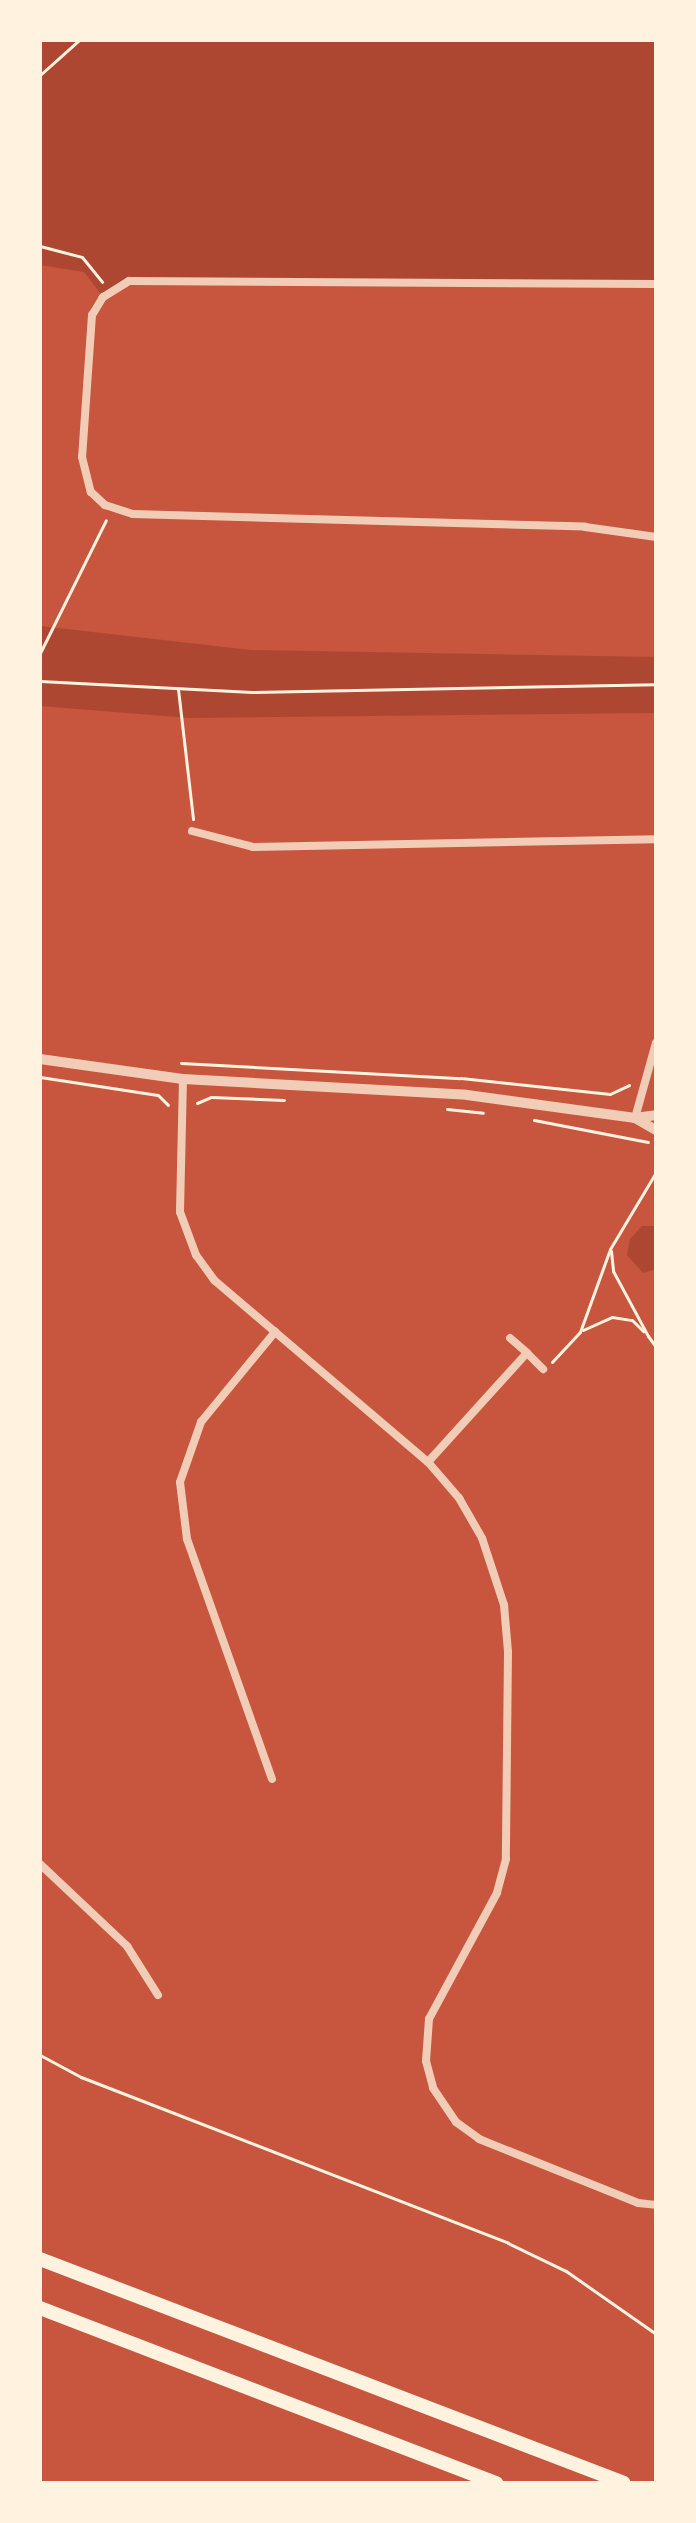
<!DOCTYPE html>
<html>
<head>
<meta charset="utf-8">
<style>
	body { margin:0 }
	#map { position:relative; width:696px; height:2523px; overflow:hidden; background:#c8553d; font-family:Commissioner,sans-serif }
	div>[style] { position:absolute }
	.green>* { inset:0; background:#ae4732 }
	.path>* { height:3px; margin:-1.5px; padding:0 1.5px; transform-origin:1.5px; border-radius:1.5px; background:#fff3e0 }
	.minor>* { height:8px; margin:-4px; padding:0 4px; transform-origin:4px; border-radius:4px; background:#f1ccb7 }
	.tertiary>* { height:10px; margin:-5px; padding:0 5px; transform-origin:5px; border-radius:5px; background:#f1ccb7 }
	.trunk>* { height:14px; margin:-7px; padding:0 7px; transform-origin:7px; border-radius:7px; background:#fff3e0 }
	span { translate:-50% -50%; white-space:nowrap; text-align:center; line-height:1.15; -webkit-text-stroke:8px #fff3e0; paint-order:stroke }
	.frame { position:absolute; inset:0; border:42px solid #fff3e0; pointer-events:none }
</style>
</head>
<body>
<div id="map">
	<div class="green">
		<i style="clip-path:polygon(40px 40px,656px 40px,656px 284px,129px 281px,103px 297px,84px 272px,40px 265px)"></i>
		<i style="clip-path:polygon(40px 626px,251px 650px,656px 657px,656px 713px,189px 718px,40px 706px)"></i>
		<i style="clip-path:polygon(642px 1226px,656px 1226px,656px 1269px,643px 1273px,627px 1255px,630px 1239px)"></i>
	</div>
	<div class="path">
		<i style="left:40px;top:75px;width:52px;rotate:-41.9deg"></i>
		<i style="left:40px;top:246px;width:43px;rotate:14.7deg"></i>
		<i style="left:82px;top:257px;width:32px;rotate:51deg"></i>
		<i style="left:40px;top:653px;width:148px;rotate:-63.6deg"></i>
		<i style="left:40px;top:681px;width:212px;rotate:3deg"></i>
		<i style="left:252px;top:692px;width:404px;rotate:-1.1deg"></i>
		<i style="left:178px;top:689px;width:131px;rotate:83.4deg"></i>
		<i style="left:181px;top:1063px;width:280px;rotate:3.1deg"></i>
		<i style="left:461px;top:1078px;width:150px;rotate:6.1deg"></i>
		<i style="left:610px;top:1094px;width:21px;rotate:-25deg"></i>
		<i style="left:40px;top:1077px;width:119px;rotate:8.7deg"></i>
		<i style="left:158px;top:1095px;width:14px;rotate:45deg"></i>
		<i style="left:197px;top:1103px;width:15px;rotate:-23deg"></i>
		<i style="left:211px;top:1097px;width:73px;rotate:2.4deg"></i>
		<i style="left:447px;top:1109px;width:36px;rotate:6deg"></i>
		<i style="left:534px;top:1120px;width:116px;rotate:10.9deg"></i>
		<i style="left:611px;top:1251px;width:20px;rotate:84deg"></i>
		<i style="left:613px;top:1271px;width:74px;rotate:61.7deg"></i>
		<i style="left:583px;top:1330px;width:32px;rotate:-24deg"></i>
		<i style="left:612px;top:1317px;width:20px;rotate:9deg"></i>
		<i style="left:632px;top:1320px;width:16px;rotate:45deg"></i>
		<i style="left:648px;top:1336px;width:14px;rotate:54deg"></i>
		<i style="left:552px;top:1362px;width:41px;rotate:-47deg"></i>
		<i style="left:580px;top:1332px;width:88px;rotate:-70.1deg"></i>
		<i style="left:610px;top:1249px;width:90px;rotate:-59.1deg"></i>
		<i style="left:40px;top:2055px;width:47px;rotate:28.2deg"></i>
		<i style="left:81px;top:2077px;width:458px;rotate:21.2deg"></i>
		<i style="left:508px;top:2243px;width:64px;rotate:25.8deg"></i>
		<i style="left:566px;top:2271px;width:110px;rotate:35deg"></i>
	</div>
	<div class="minor">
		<i style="left:656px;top:284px;width:527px;rotate:-179.67deg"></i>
		<i style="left:129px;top:281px;width:31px;rotate:148deg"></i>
		<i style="left:103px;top:297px;width:21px;rotate:121deg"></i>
		<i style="left:92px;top:315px;width:142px;rotate:94deg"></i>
		<i style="left:82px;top:457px;width:36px;rotate:76deg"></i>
		<i style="left:91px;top:492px;width:19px;rotate:43deg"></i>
		<i style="left:105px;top:505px;width:29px;rotate:18deg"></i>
		<i style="left:133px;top:514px;width:452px;rotate:1.6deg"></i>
		<i style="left:585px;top:527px;width:72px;rotate:8deg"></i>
		<i style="left:192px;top:831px;width:63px;rotate:14.7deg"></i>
		<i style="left:253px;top:847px;width:403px;rotate:-1.1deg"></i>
		<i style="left:183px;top:1079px;width:133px;rotate:91.3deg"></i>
		<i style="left:180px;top:1212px;width:46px;rotate:69.6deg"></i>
		<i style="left:196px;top:1255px;width:31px;rotate:54deg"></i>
		<i style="left:214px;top:1280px;width:281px;rotate:40.4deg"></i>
		<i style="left:428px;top:1462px;width:48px;rotate:49.3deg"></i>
		<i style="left:459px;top:1498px;width:46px;rotate:60.1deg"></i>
		<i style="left:482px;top:1538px;width:71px;rotate:71.8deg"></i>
		<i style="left:504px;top:1605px;width:47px;rotate:85.1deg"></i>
		<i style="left:508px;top:1652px;width:207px;rotate:90.6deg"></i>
		<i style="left:506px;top:1859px;width:35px;rotate:105deg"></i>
		<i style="left:497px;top:1893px;width:143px;rotate:118.4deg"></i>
		<i style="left:429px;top:2019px;width:42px;rotate:94.1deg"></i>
		<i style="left:426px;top:2061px;width:28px;rotate:75deg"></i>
		<i style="left:433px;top:2088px;width:41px;rotate:55.9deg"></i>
		<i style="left:456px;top:2122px;width:29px;rotate:36deg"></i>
		<i style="left:479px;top:2139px;width:171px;rotate:21.9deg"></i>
		<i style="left:638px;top:2203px;width:18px;rotate:6deg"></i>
		<i style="left:635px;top:1118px;width:78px;rotate:-74.4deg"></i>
		<i style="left:510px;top:1338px;width:23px;rotate:41deg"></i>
		<i style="left:428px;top:1462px;width:147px;rotate:-47.8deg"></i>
		<i style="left:527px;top:1353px;width:23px;rotate:45deg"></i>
		<i style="left:272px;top:1779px;width:255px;rotate:-109.5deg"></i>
		<i style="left:187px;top:1539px;width:57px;rotate:-97deg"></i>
		<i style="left:180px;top:1482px;width:64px;rotate:-70.7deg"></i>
		<i style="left:201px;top:1422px;width:117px;rotate:-50.6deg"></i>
		<i style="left:40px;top:1864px;width:120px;rotate:43.3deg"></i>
		<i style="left:127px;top:1946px;width:58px;rotate:57.7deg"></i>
	</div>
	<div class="tertiary">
		<i style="left:40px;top:1059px;width:144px;rotate:8deg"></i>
		<i style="left:183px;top:1079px;width:284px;rotate:3.2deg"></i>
		<i style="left:467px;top:1095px;width:170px;rotate:7.8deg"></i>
		<i style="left:635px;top:1118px;width:21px;rotate:-8deg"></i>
		<i style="left:635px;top:1118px;width:24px;rotate:30deg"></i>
	</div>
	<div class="trunk">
		<i style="left:40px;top:2259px;width:625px;rotate:20.98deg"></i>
		<i style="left:40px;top:2308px;width:489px;rotate:21deg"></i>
	</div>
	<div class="frame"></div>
</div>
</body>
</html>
